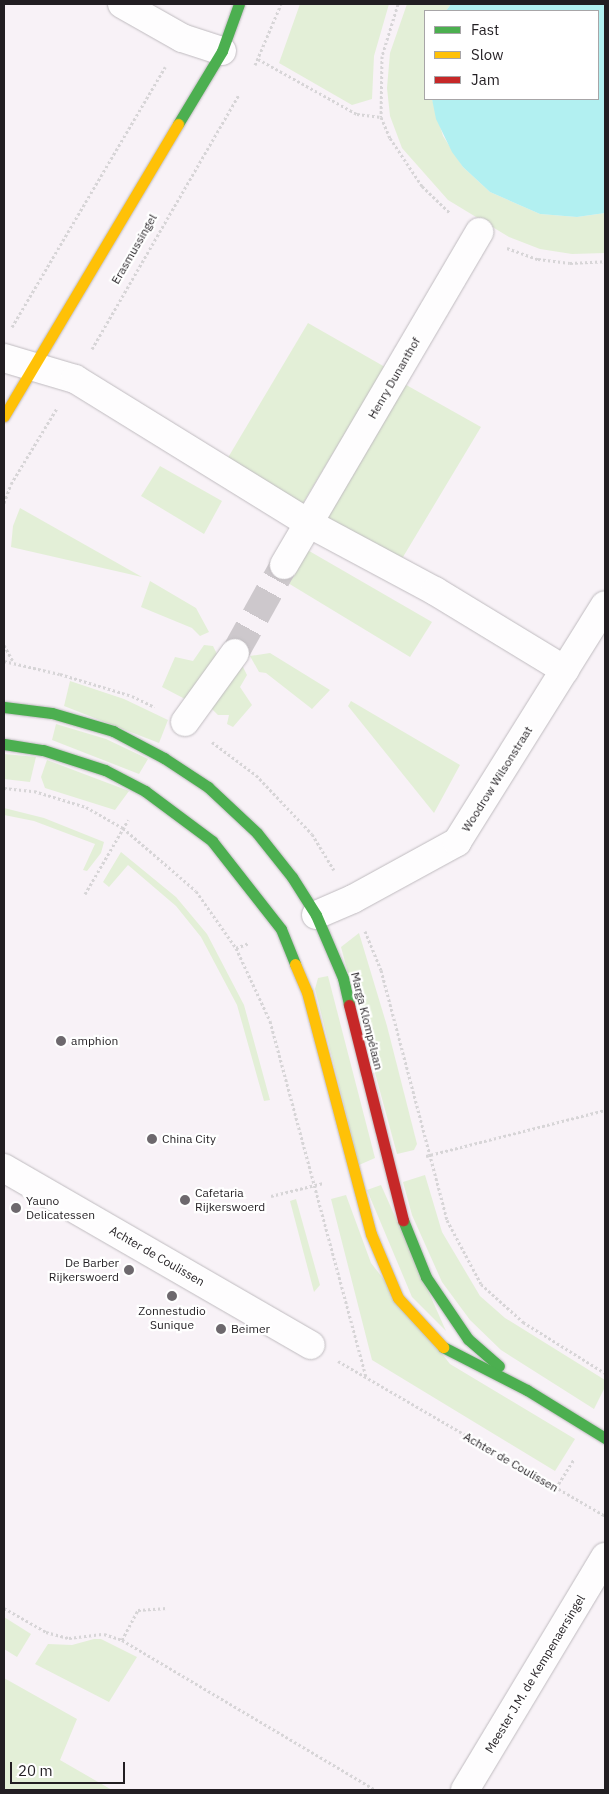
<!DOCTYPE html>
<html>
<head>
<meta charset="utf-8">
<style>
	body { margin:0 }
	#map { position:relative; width:609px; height:1794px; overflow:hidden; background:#f8f2f7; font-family:"IBM Plex Sans",sans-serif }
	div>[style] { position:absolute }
	.green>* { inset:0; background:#e3efd7 }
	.water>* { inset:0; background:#b2f0f1 }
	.street-tunnel>* { height:28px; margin-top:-14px; transform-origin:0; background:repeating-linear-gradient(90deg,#cdc8cc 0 28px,transparent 0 42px) }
	.path>* { height:3px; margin-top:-1.5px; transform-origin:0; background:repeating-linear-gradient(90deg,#d7d5d7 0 2.5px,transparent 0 5px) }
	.roads { filter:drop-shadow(0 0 1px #bfbbbf) drop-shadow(0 0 1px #bfbbbf) }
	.street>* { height:28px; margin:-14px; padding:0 14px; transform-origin:14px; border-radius:14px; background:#fefdfe }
	.fast>* { height:11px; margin:-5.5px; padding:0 5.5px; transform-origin:5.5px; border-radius:5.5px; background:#4caf50 }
	.slow>* { height:11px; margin:-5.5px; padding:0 5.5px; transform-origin:5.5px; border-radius:5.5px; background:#ffc107 }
	.jam>* { height:11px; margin:-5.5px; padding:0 5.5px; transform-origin:5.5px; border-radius:5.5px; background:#c62828 }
	.dots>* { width:14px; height:14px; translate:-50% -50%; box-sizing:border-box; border:2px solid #fff; border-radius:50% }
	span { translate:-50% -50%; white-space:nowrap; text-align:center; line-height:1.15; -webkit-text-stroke:4.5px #fff; paint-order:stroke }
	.street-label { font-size:12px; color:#221e22 }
	.poi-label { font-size:12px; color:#221e22 }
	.left { translate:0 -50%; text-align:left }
	.right { translate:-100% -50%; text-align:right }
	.frame { position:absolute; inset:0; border:5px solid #221e22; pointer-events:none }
	.legend { position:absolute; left:424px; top:10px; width:175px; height:90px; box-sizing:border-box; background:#fff; border:1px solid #a7a5a7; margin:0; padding:6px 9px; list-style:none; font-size:15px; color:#221e22 }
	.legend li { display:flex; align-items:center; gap:10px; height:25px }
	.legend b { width:25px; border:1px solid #a7a5a7 }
	.scale { position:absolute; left:10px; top:1762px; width:115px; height:22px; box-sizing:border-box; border:2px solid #221e22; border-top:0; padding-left:6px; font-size:15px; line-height:18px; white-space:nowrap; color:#221e22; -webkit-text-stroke:4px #fff; paint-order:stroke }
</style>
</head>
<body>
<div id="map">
	<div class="green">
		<i style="clip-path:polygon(300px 4px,389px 4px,374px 56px,372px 99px,352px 105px,279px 63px)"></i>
		<i style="clip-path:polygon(407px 4px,451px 4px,446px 11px,425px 11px,425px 99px,432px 99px,443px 136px,463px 167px,490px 192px,540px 214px,577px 217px,605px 213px,605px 253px,572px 254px,540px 249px,509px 237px,448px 200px,402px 148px,390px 116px,387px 88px,390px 53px)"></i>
		<i style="clip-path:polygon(308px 323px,385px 367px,297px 513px,223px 466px)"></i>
		<i style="clip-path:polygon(401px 382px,481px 427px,388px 582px,311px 534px)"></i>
		<i style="clip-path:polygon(160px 466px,222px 501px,204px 534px,141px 496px)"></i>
		<i style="clip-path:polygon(20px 508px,142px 577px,11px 547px,13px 526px)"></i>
		<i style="clip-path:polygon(304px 548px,432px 622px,410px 657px,283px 580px)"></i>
		<i style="clip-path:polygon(150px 581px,196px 608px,209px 632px,200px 636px,192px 628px,141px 607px)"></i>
		<i style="clip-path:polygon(204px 645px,213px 646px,218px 656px,185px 699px,162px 687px,175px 657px,193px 661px)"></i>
		<i style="clip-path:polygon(270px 653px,330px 690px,312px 709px,266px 673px,259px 672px,250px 656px)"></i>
		<i style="clip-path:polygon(240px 661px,247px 675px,240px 687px,252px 705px,233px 727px,227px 724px,229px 715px,218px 715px,211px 708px)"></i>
		<i style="clip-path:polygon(70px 681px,124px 699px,168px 720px,159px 743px,64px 706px)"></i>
		<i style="clip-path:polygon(351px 701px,460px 765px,434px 813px,348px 706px)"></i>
		<i style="clip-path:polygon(56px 724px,106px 739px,148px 759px,139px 774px,52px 740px)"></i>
		<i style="clip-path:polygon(4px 754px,36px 757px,30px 782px,4px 779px)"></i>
		<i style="clip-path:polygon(47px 760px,129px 791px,115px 810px,45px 788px,41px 777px)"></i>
		<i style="clip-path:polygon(4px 808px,44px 818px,104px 842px,101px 853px,87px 871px,83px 870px,95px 844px,34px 821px,4px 815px)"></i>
		<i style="clip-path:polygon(121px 852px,176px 897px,207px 934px,244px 1005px,270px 1100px,264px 1101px,237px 1005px,201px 937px,176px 906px,128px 865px,109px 887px,103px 882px)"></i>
		<i style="clip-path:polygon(359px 933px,387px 1026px,417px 1144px,414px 1150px,397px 1154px,341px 947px)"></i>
		<i style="clip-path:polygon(328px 976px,375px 1158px,359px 1165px,315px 989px,318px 978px)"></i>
		<i style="clip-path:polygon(425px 1175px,442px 1232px,480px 1296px,505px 1318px,605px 1380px,605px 1387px,594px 1409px,501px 1350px,470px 1320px,442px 1282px,412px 1215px,403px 1182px)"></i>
		<i style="clip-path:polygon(381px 1185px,446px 1331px,412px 1297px,367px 1190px)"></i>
		<i style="clip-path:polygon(346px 1195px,371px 1263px,450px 1364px,575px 1439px,555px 1471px,372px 1360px,331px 1199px)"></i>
		<i style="clip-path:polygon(296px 1199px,320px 1285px,314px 1292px,290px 1201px)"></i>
		<i style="clip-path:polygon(4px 1617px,31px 1634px,17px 1657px,4px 1649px)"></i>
		<i style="clip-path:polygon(94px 1639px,101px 1639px,137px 1657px,109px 1702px,35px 1664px,48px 1644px,72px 1645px)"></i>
		<i style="clip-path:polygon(4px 1678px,77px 1719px,60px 1760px,112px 1790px,4px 1790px)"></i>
	</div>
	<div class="water">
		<i style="clip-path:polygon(451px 4px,605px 4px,605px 213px,577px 217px,540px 214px,490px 192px,463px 167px,452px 152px,436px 119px,432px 99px,598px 99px,598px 11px,446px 11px)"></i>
	</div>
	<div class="street-tunnel">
		<i style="left:235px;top:653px;width:101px;rotate:-60.9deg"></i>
	</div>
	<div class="path">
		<i style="left:398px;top:4px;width:54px;rotate:107.1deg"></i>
		<i style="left:382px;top:56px;width:61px;rotate:90.9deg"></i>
		<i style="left:381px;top:117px;width:23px;rotate:67deg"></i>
		<i style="left:390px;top:138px;width:58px;rotate:56.3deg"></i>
		<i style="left:422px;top:186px;width:40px;rotate:44deg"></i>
		<i style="left:258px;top:59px;width:113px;rotate:29.1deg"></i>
		<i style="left:357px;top:114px;width:24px;rotate:7deg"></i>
		<i style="left:255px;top:65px;width:66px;rotate:-66.9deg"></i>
		<i style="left:507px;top:248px;width:33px;rotate:20deg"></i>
		<i style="left:538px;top:259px;width:32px;rotate:7deg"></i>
		<i style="left:570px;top:263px;width:35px;rotate:-3deg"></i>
		<i style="left:12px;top:327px;width:302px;rotate:-59.5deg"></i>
		<i style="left:92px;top:349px;width:294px;rotate:-60deg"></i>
		<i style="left:4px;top:503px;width:20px;rotate:-70deg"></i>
		<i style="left:11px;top:484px;width:89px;rotate:-58.8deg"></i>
		<i style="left:4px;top:645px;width:18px;rotate:61deg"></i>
		<i style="left:4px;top:661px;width:57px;rotate:13.1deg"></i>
		<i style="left:60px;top:674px;width:75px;rotate:17deg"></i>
		<i style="left:132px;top:696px;width:25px;rotate:26deg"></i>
		<i style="left:212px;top:742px;width:55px;rotate:36.9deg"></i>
		<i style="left:256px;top:775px;width:81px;rotate:46.5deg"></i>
		<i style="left:312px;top:834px;width:42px;rotate:58.6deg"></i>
		<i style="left:4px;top:788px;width:30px;rotate:6deg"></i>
		<i style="left:34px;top:791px;width:54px;rotate:17.1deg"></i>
		<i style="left:86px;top:807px;width:43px;rotate:29.6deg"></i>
		<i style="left:123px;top:828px;width:96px;rotate:40.8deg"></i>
		<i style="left:196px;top:891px;width:70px;rotate:54.9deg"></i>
		<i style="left:236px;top:948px;width:81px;rotate:65deg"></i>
		<i style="left:270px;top:1021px;width:370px;rotate:74.9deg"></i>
		<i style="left:85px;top:894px;width:86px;rotate:-59.8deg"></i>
		<i style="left:365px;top:931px;width:42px;rotate:67.7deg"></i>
		<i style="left:381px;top:970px;width:259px;rotate:75.2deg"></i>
		<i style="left:447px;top:1220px;width:72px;rotate:62deg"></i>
		<i style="left:481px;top:1284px;width:57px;rotate:42.1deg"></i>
		<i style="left:523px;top:1322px;width:97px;rotate:31.9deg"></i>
		<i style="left:236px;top:948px;width:14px;rotate:-21deg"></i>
		<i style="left:426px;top:1156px;width:185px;rotate:-14.4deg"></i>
		<i style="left:271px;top:1196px;width:54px;rotate:-14deg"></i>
		<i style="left:338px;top:1361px;width:309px;rotate:30.1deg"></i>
		<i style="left:556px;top:1488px;width:34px;rotate:-58deg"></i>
		<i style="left:4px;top:1608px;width:48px;rotate:29.7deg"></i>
		<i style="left:46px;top:1632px;width:24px;rotate:15deg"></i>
		<i style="left:69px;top:1638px;width:35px;rotate:-7deg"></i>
		<i style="left:104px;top:1634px;width:19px;rotate:18deg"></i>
		<i style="left:122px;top:1640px;width:295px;rotate:30.6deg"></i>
		<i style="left:122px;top:1640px;width:34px;rotate:-62deg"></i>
		<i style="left:138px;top:1610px;width:29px;rotate:-4deg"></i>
	</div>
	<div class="roads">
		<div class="street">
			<i style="left:122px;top:4px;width:69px;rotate:29.5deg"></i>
			<i style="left:182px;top:38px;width:42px;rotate:18deg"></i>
			<i style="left:4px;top:358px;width:74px;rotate:16.5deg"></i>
			<i style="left:75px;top:379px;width:276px;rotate:31.7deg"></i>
			<i style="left:310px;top:524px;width:142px;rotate:28.2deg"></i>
			<i style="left:435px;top:591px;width:152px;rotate:31.3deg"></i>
			<i style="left:284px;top:565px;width:386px;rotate:-59.6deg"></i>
			<i style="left:185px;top:722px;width:85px;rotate:-54.1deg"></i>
			<i style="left:316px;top:915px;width:40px;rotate:-23.4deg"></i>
			<i style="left:353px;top:899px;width:119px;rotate:-28.7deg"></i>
			<i style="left:457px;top:842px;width:279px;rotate:-58deg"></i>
			<i style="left:4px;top:1168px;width:354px;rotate:30deg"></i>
			<i style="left:465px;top:1790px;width:272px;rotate:-59deg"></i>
		</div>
		<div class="fast">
			<i style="left:178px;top:124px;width:85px;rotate:-58.9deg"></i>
			<i style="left:222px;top:51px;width:50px;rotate:-70.1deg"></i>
			<i style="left:4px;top:707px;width:48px;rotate:7.1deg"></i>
			<i style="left:52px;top:713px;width:64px;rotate:16.4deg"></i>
			<i style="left:113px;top:731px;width:58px;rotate:27.9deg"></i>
			<i style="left:164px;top:758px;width:53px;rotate:33.4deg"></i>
			<i style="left:208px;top:787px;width:67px;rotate:43.2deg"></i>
			<i style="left:257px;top:833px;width:56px;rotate:51.5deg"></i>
			<i style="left:292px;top:877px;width:45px;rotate:57.7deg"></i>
			<i style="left:316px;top:915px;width:69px;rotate:66.8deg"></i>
			<i style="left:343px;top:978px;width:28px;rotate:77deg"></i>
			<i style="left:4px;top:744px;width:39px;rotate:9deg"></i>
			<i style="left:43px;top:750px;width:65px;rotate:17.9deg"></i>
			<i style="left:105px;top:770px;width:45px;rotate:27.7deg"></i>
			<i style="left:145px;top:791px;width:84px;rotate:36.7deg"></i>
			<i style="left:212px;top:841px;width:112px;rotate:51.9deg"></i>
			<i style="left:281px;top:929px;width:38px;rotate:68deg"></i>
			<i style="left:403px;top:1220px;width:61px;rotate:68deg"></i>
			<i style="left:426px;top:1277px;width:75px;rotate:55.9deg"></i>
			<i style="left:468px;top:1339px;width:41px;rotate:41.1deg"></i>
			<i style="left:443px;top:1347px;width:94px;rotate:27.1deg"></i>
			<i style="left:527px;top:1390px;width:92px;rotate:31.6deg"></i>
		</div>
		<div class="slow">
			<i style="left:4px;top:416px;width:340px;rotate:-59.2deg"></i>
			<i style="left:295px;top:964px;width:30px;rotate:67deg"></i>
			<i style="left:307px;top:992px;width:250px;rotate:75.2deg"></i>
			<i style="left:371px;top:1234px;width:69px;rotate:67.1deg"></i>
			<i style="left:398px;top:1298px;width:67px;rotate:47.4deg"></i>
		</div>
		<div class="jam">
			<i style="left:349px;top:1005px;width:222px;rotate:75.9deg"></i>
		</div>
	</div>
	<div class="dots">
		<i style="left:61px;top:1041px;background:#6d686d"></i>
		<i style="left:152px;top:1139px;background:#6d686d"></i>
		<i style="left:185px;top:1200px;background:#6d686d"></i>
		<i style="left:16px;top:1208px;background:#6d686d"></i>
		<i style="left:129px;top:1270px;background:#6d686d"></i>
		<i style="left:172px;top:1296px;background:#6d686d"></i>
		<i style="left:221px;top:1329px;background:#6d686d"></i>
	</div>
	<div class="street-label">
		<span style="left:134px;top:249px;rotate:-60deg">Erasmussingel</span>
		<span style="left:394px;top:378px;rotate:-60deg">Henry Dunanthof</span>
		<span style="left:497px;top:779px;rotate:-58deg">Woodrow Wilsonstraat</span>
		<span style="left:367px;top:1021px;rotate:76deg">Marga Klompélaan</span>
		<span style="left:157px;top:1256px;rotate:30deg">Achter de Coulissen</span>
		<span style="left:511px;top:1462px;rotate:30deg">Achter de Coulissen</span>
		<span style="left:535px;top:1674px;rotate:-59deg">Meester J.M. de Kempenaersingel</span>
	</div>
	<div class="poi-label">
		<span class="left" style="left:71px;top:1041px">amphion</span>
		<span class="left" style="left:162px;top:1139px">China City</span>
		<span class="left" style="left:195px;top:1200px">Cafetaria<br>Rijkerswoerd</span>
		<span class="left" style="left:26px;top:1208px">Yauno<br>Delicatessen</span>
		<span class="right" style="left:119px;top:1270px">De Barber<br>Rijkerswoerd</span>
		<span style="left:172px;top:1318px">Zonnestudio<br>Sunique</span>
		<span class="left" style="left:231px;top:1329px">Beimer</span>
	</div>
	<div class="frame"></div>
	<ul class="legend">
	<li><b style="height:6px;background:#4caf50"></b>Fast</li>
	<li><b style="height:6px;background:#ffc107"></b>Slow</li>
	<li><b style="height:6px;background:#c62828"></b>Jam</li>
	</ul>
	<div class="scale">20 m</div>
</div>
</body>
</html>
